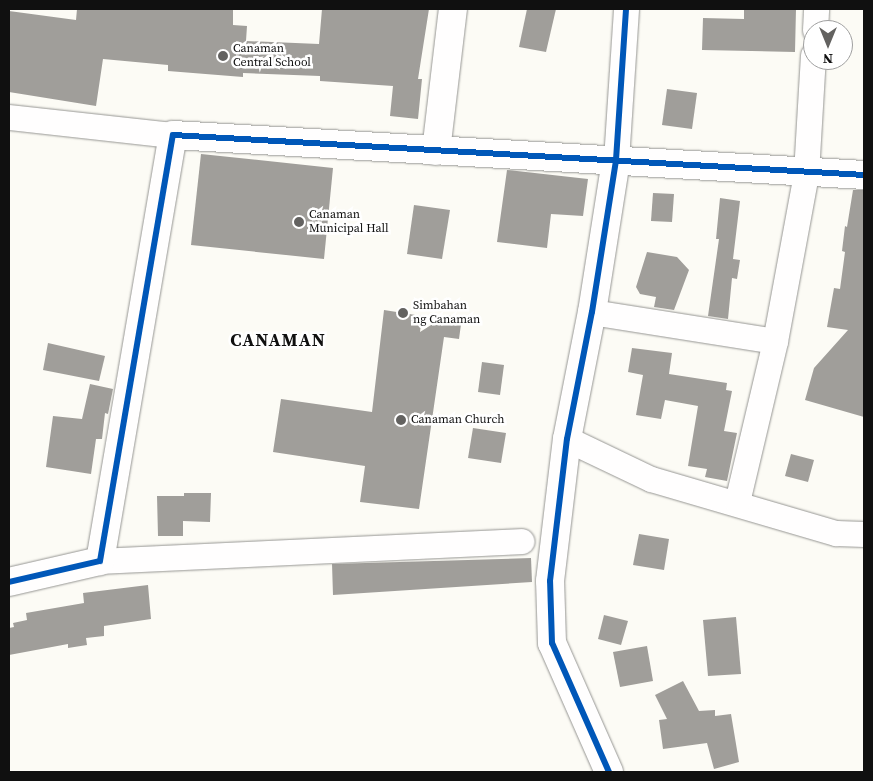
<!DOCTYPE html>
<html>
<head>
<meta charset="utf-8">
<style>
	body { margin:0 }
	#map { position:relative; width:873px; height:781px; overflow:hidden; background:#fcfbf5; font-family:"Source Serif 4",serif }
	div>[style] { position:absolute }
	.building>* { inset:0; background:#a09e9a }
	.roads { filter:drop-shadow(0 0 1px #969693) drop-shadow(0 0 1px #969693) }
	.minor>* { height:25px; margin:-12.5px; padding:0 12.5px; transform-origin:12.5px; border-radius:12.5px; background:#fffefe }
	.tertiary>* { height:28px; margin:-14px; padding:0 14px; transform-origin:14px; border-radius:14px; background:#fffefe }
	.cycleway>* { height:6px; margin:-3px; padding:0 3px; transform-origin:3px; border-radius:3px; background:#0057b8 }
	.dots>* { width:14px; height:14px; translate:-50% -50%; box-sizing:border-box; border:2px solid #fff; border-radius:50% }
	span { translate:-50% -50%; white-space:nowrap; text-align:center; line-height:1.15; -webkit-text-stroke:5px #fff; paint-order:stroke }
	.poi-label { font-size:12px; color:#101010 }
	.left { translate:0 -50%; text-align:left }
	.district-label { font-size:18px; color:#101010; font-weight:700; letter-spacing:1px }
	.frame { position:absolute; inset:0; border:10px solid #101010; pointer-events:none }
	.north { position:absolute; left:803px; top:20px; width:50px; height:50px; box-sizing:border-box; background:#fff; border:1px solid #9f9f9f; border-radius:50%; rotate:180deg; font-size:14px; font-weight:700; line-height:20px; text-align:center; color:#101010 }
	.north::after { content:''; display:block; margin:auto; width:18px; height:22px; background:#636260; clip-path:polygon(50% 0,100% 100%,50% 72%,0 100%) }
</style>
</head>
<body>
<div id="map">
	<div class="building">
		<i style="clip-path:polygon(77px 9px,233px 9px,233px 25px,247px 26px,246px 41px,319px 44px,322px 9px,429px 9px,418px 79px,422px 79px,418px 119px,390px 116px,393px 86px,320px 81px,320px 76px,243px 73px,243px 77px,168px 71px,168px 65px,103px 59px,96px 106px,9px 92px,9px 11px,76px 20px)"></i>
		<i style="clip-path:polygon(527px 9px,556px 9px,546px 52px,519px 47px)"></i>
		<i style="clip-path:polygon(744px 9px,796px 9px,795px 52px,702px 50px,703px 18px,744px 19px)"></i>
		<i style="clip-path:polygon(667px 89px,697px 93px,692px 129px,662px 125px)"></i>
		<i style="clip-path:polygon(201px 154px,333px 168px,324px 259px,191px 245px)"></i>
		<i style="clip-path:polygon(507px 170px,588px 179px,583px 216px,551px 214px,547px 248px,497px 242px)"></i>
		<i style="clip-path:polygon(853px 190px,864px 190px,864px 417px,805px 400px,814px 368px,848px 330px,827px 327px,834px 288px,840px 289px,845px 252px,842px 251px,845px 226px,847px 227px)"></i>
		<i style="clip-path:polygon(653px 193px,674px 194px,672px 222px,651px 221px)"></i>
		<i style="clip-path:polygon(720px 198px,740px 201px,733px 259px,740px 260px,737px 279px,732px 278px,728px 319px,708px 316px,719px 239px,716px 239px)"></i>
		<i style="clip-path:polygon(414px 205px,450px 210px,442px 259px,407px 254px)"></i>
		<i style="clip-path:polygon(647px 252px,677px 257px,689px 270px,674px 310px,654px 307px,656px 297px,640px 294px,636px 287px)"></i>
		<i style="clip-path:polygon(384px 310px,422px 316px,420px 332px,447px 315px,462px 317px,459px 339px,444px 337px,419px 509px,360px 502px,365px 466px,273px 452px,281px 399px,372px 412px)"></i>
		<i style="clip-path:polygon(48px 343px,105px 356px,99px 381px,43px 370px)"></i>
		<i style="clip-path:polygon(632px 348px,672px 353px,669px 374px,727px 383px,726px 390px,732px 391px,724px 431px,737px 433px,727px 481px,705px 477px,707px 469px,688px 466px,698px 406px,665px 400px,661px 419px,636px 415px,643px 375px,628px 372px)"></i>
		<i style="clip-path:polygon(482px 362px,504px 365px,500px 395px,478px 392px)"></i>
		<i style="clip-path:polygon(90px 384px,113px 389px,108px 414px,105px 413px,102px 439px,96px 439px,91px 474px,46px 467px,53px 416px,82px 419px)"></i>
		<i style="clip-path:polygon(473px 428px,506px 433px,501px 463px,468px 458px)"></i>
		<i style="clip-path:polygon(791px 454px,814px 460px,808px 482px,785px 476px)"></i>
		<i style="clip-path:polygon(184px 493px,211px 493px,210px 522px,183px 521px,183px 536px,158px 536px,157px 496px,184px 496px)"></i>
		<i style="clip-path:polygon(639px 534px,669px 539px,664px 570px,633px 565px)"></i>
		<i style="clip-path:polygon(531px 558px,532px 582px,333px 595px,332px 564px)"></i>
		<i style="clip-path:polygon(148px 585px,151px 619px,104px 626px,104px 636px,86px 638px,87px 645px,68px 648px,68px 644px,9px 655px,9px 628px,14px 627px,13px 623px,27px 620px,26px 613px,84px 603px,83px 593px)"></i>
		<i style="clip-path:polygon(604px 615px,628px 621px,621px 645px,598px 639px)"></i>
		<i style="clip-path:polygon(736px 617px,741px 674px,708px 676px,703px 620px)"></i>
		<i style="clip-path:polygon(647px 646px,653px 681px,620px 687px,613px 652px)"></i>
		<i style="clip-path:polygon(683px 681px,699px 711px,715px 710px,715px 716px,731px 714px,739px 762px,714px 769px,707px 743px,663px 749px,659px 720px,667px 719px,655px 695px)"></i>
	</div>
	<div class="roads">
		<div class="minor">
			<i style="left:815px;top:30px;width:21px;rotate:-87deg"></i>
			<i style="left:9px;top:117px;width:165px;rotate:6.3deg"></i>
			<i style="left:616px;top:160px;width:151px;rotate:-86.2deg"></i>
			<i style="left:592px;top:312px;width:185px;rotate:9deg"></i>
			<i style="left:567px;top:439px;width:93px;rotate:25.5deg"></i>
			<i style="left:651px;top:479px;width:193px;rotate:16.3deg"></i>
			<i style="left:836px;top:533px;width:28px;rotate:2deg"></i>
			<i style="left:737px;top:502px;width:165px;rotate:-76.7deg"></i>
			<i style="left:775px;top:341px;width:171px;rotate:-79.5deg"></i>
			<i style="left:806px;top:173px;width:118px;rotate:-86.6deg"></i>
			<i style="left:100px;top:561px;width:422px;rotate:-2.7deg"></i>
		</div>
		<div class="tertiary">
			<i style="left:436px;top:151px;width:143px;rotate:-83.2deg"></i>
			<i style="left:9px;top:582px;width:93px;rotate:-13deg"></i>
			<i style="left:100px;top:561px;width:432px;rotate:-80.3deg"></i>
			<i style="left:173px;top:135px;width:692px;rotate:3.31deg"></i>
			<i style="left:609px;top:772px;width:141px;rotate:-113.8deg"></i>
			<i style="left:552px;top:643px;width:62px;rotate:-91.8deg"></i>
			<i style="left:550px;top:581px;width:143px;rotate:-83.2deg"></i>
			<i style="left:567px;top:439px;width:129px;rotate:-78.9deg"></i>
			<i style="left:592px;top:312px;width:154px;rotate:-81deg"></i>
		</div>
	</div>
	<div class="cycleway">
		<i style="left:9px;top:582px;width:93px;rotate:-13deg"></i>
		<i style="left:100px;top:561px;width:432px;rotate:-80.3deg"></i>
		<i style="left:173px;top:135px;width:692px;rotate:3.31deg"></i>
		<i style="left:609px;top:772px;width:141px;rotate:-113.8deg"></i>
		<i style="left:552px;top:643px;width:62px;rotate:-91.8deg"></i>
		<i style="left:550px;top:581px;width:143px;rotate:-83.2deg"></i>
		<i style="left:567px;top:439px;width:129px;rotate:-78.9deg"></i>
		<i style="left:592px;top:312px;width:154px;rotate:-81deg"></i>
		<i style="left:616px;top:160px;width:151px;rotate:-86.2deg"></i>
	</div>
	<div class="dots">
		<i style="left:223px;top:56px;background:#636260"></i>
		<i style="left:299px;top:222px;background:#636260"></i>
		<i style="left:403px;top:313px;background:#636260"></i>
		<i style="left:401px;top:420px;background:#636260"></i>
	</div>
	<div class="poi-label">
		<span class="left" style="left:233px;top:56px">Canaman<br>Central School</span>
		<span class="left" style="left:309px;top:222px">Canaman<br>Municipal Hall</span>
		<span class="left" style="left:413px;top:313px">Simbahan<br>ng Canaman</span>
		<span class="left" style="left:411px;top:420px">Canaman Church</span>
	</div>
	<div class="district-label">
		<span style="left:278px;top:340px">CANAMAN</span>
	</div>
	<div class="frame"></div>
	<div class="north">N</div>
</div>
</body>
</html>
